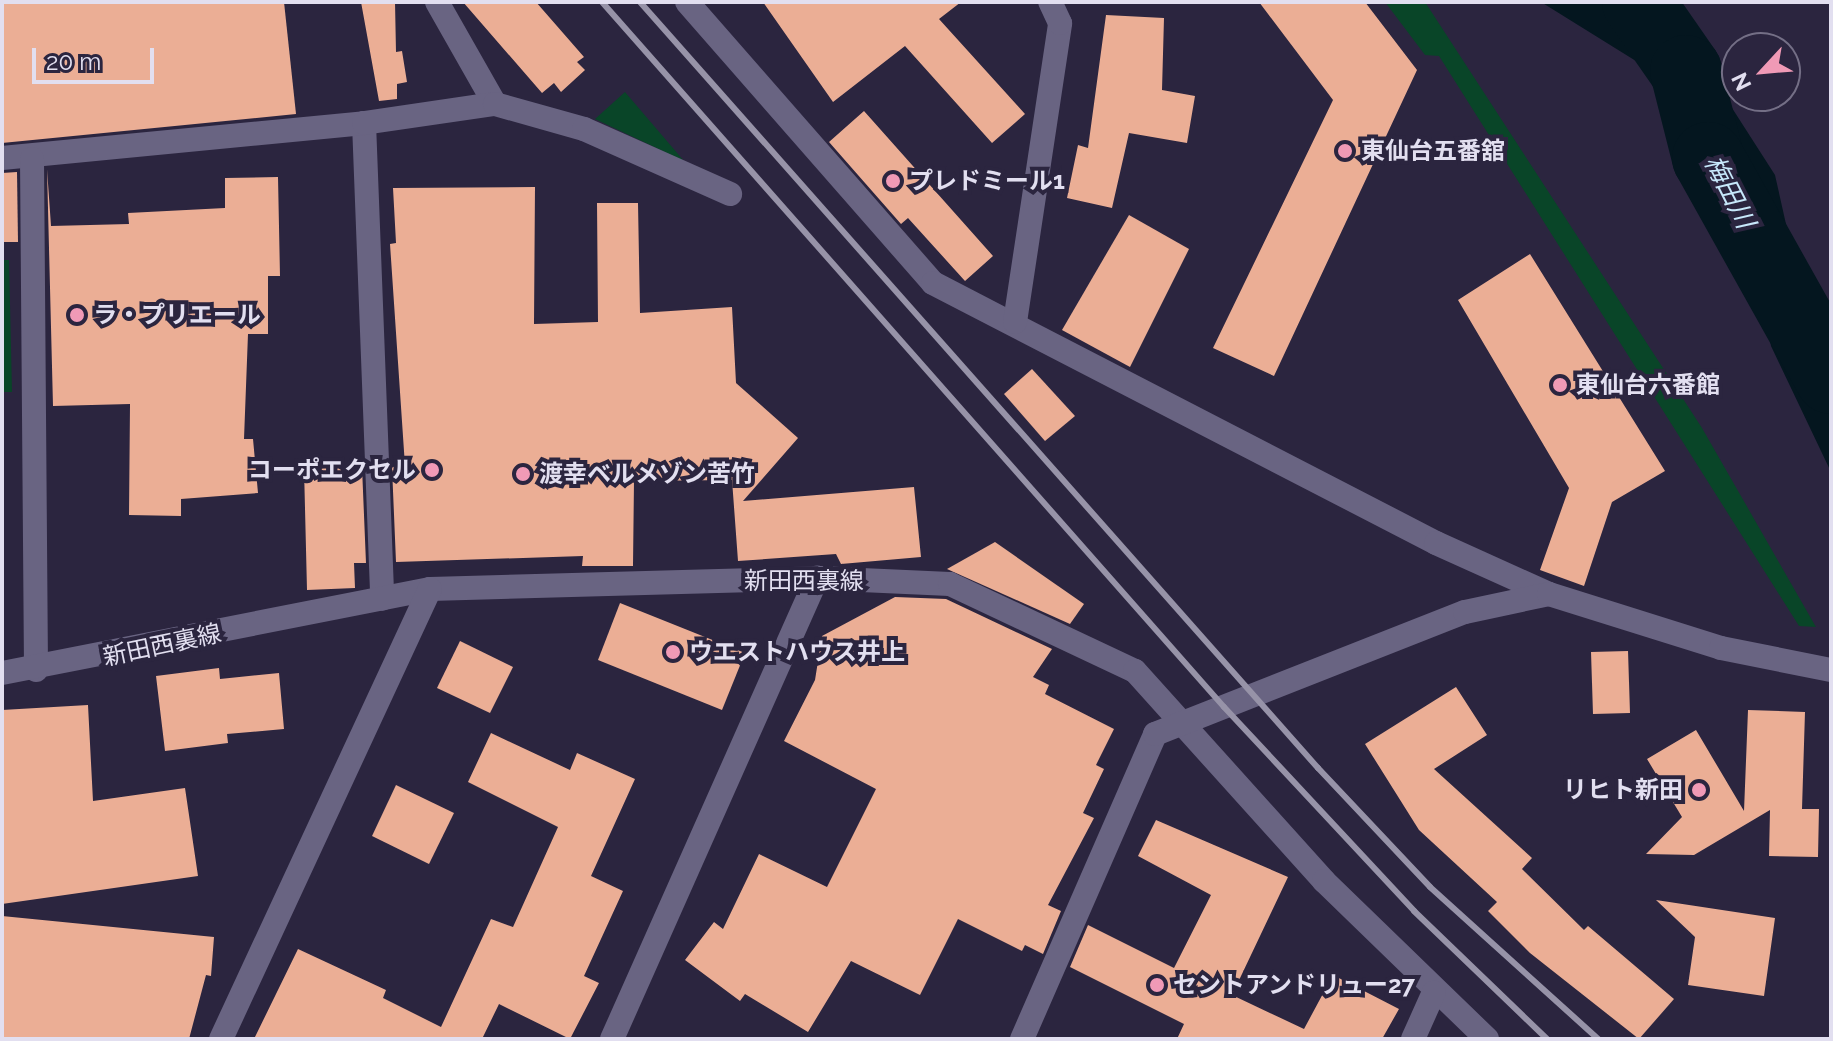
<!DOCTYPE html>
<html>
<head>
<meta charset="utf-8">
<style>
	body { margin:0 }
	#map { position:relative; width:1833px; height:1041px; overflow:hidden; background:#2b253f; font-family:Raleway,"Noto Sans JP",sans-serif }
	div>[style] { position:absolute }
	.green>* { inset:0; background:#094528 }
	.water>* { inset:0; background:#04161f }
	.river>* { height:72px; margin:-36px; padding:0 36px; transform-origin:36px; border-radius:36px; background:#04161f }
	.building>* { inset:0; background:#ebae95 }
	.street>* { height:24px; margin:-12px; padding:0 12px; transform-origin:12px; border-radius:12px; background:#696482 }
	.secondary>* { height:24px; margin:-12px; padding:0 12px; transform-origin:12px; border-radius:12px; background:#696482 }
	.rail>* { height:6px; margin:-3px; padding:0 3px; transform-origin:3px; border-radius:3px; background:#9793a8 }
	.dots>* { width:22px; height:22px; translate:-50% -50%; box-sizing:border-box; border:4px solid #2b253f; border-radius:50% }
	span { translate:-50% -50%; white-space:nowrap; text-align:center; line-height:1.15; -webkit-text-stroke:8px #2b253f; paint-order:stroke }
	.poi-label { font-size:24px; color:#e2dff0; font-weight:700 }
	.left { translate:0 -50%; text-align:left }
	.right { translate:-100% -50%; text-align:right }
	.street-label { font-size:24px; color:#e2dff0 }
	.water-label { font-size:26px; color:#c7e8fb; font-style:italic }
	.frame { position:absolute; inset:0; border:4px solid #e2dff0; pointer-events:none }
	.north { position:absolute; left:1721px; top:32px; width:80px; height:80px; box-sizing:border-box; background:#2b253f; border:2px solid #746f86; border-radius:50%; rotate:244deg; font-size:22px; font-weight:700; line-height:32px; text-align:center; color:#e2dff0 }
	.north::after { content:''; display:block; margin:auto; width:28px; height:36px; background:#f09ab6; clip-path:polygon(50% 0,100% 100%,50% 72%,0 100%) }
	.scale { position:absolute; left:32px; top:48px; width:122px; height:36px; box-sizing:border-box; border:4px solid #e2dff0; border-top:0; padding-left:10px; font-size:24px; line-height:28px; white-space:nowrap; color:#e2dff0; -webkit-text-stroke:6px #2b253f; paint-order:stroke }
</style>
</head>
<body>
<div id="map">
	<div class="green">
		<i style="clip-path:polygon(1385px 2px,1425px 2px,1702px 428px,1816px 627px,1799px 626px,1439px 56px,1425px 55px)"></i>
		<i style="clip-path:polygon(625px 92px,684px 161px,595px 119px)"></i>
		<i style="clip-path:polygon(2px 260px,9px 260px,12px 392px,2px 392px)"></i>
	</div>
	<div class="water">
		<i style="clip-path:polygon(1541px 2px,1664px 2px,1775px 175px,1801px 291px,1831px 354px,1831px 472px,1771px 346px,1746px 186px,1652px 71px)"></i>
	</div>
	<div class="river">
		<i style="left:1638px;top:2px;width:84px;rotate:55.2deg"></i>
		<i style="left:1686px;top:71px;width:90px;rotate:75.8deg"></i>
		<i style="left:1708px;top:158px;width:252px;rotate:60.8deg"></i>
	</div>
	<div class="building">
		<i style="clip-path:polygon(284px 2px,296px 114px,2px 143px,2px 3px)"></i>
		<i style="clip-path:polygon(361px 2px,395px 2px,396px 52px,402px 51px,407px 82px,397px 84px,397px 99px,379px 101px)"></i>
		<i style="clip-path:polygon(463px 2px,536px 2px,584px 57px,577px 62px,585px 70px,561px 92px,554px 83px,542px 93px)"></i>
		<i style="clip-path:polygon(763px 2px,961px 2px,939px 19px,1025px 114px,992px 143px,905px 46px,833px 102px)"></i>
		<i style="clip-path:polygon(1259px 2px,1365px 2px,1417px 70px,1274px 376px,1213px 348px,1333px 100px)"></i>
		<i style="clip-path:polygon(1106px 15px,1164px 18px,1162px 90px,1195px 96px,1187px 143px,1129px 133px,1112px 208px,1067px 198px,1078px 145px,1088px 148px)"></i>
		<i style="clip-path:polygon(864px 111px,993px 256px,965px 281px,908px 218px,901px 224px,829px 142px)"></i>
		<i style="clip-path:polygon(47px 169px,51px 226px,129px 224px,128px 213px,225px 208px,225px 178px,278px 177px,280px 276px,268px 276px,268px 334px,248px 334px,244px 439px,253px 439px,258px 493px,181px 499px,181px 516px,129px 515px,130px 404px,53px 406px)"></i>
		<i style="clip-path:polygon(17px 172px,18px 242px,2px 242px,2px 173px)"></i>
		<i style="clip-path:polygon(535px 187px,534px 324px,598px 322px,597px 203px,638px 203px,640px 313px,732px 307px,736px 383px,798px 438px,743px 501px,914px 487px,921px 557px,841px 564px,836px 554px,738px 561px,732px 480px,634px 481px,633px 566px,582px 566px,583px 556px,396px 562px,392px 467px,405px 466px,390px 244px,396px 243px,393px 188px)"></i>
		<i style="clip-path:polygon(1129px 215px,1189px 249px,1130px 367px,1062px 330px)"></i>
		<i style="clip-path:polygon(1530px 254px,1665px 471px,1612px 502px,1584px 586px,1540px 570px,1569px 488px,1458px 300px)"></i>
		<i style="clip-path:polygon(1032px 369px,1075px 416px,1045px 441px,1004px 394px)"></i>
		<i style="clip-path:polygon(362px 467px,366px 563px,354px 563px,355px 588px,307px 590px,304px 468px)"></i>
		<i style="clip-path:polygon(995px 542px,1084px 604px,1070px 624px,947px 569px)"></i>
		<i style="clip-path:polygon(895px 597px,946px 599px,1052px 649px,1033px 677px,1049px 685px,1045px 694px,1114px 729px,1096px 765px,1104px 769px,1083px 813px,1094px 818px,1048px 905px,1061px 911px,1043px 954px,1025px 945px,1022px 951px,958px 919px,920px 995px,851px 961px,808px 1032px,745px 994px,740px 1001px,685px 960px,714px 922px,723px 929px,759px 854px,827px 887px,876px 789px,784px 741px,815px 680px,822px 636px)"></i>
		<i style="clip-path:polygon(620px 603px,745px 653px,722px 710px,598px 660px)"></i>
		<i style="clip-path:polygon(460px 641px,513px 667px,490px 713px,437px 688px)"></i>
		<i style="clip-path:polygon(1628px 651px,1630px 713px,1593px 714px,1591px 652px)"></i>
		<i style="clip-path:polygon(219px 668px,220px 679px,279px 673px,284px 729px,227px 734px,228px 743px,165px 751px,156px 676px)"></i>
		<i style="clip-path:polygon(1456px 687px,1487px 735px,1434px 769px,1532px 858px,1522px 869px,1584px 930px,1588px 926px,1674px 999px,1639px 1039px,1530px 953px,1488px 911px,1497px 902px,1419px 830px,1365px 744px)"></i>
		<i style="clip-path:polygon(88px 705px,93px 801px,185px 788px,198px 876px,2px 904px,2px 710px)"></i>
		<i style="clip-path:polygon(1748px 710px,1805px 712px,1802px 809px,1819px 809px,1818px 857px,1769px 856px,1770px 810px,1694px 855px,1646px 854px,1682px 817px,1647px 759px,1696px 730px,1744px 811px)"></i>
		<i style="clip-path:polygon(491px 733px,570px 770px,577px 753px,635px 779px,591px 876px,623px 891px,584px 976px,599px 983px,570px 1039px,499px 1004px,482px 1039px,254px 1039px,298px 949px,386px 990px,383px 998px,441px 1027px,491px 919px,513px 927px,558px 827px,468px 782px)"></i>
		<i style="clip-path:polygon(396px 785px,454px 813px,429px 864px,372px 836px)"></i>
		<i style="clip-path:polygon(1156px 820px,1288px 877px,1232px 995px,1304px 1029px,1333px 975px,1399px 1009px,1382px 1039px,1177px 1039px,1184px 1024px,1070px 967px,1088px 925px,1174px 968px,1211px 895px,1138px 856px)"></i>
		<i style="clip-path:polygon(1656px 900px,1775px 918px,1764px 996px,1688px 985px,1695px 937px)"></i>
		<i style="clip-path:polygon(2px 916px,214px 937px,211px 976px,206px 975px,189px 1039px,2px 1039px)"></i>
	</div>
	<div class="street">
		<i style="left:437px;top:2px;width:117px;rotate:60.4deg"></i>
		<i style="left:687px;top:2px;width:373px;rotate:48.8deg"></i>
		<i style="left:933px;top:283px;width:566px;rotate:27.33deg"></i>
		<i style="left:1436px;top:543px;width:124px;rotate:24.3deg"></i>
		<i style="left:364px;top:123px;width:476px;rotate:87.8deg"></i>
		<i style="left:2px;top:158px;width:364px;rotate:-5.5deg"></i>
		<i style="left:364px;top:123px;width:132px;rotate:-8.3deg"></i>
		<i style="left:495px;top:104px;width:92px;rotate:15.7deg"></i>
		<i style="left:584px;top:129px;width:160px;rotate:24deg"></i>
		<i style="left:32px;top:159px;width:511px;rotate:89.55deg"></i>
		<i style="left:1015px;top:322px;width:302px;rotate:-81.4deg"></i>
		<i style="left:1060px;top:23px;width:23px;rotate:-115deg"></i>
		<i style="left:2px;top:673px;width:436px;rotate:-11.1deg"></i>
		<i style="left:430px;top:589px;width:387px;rotate:-1.6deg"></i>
		<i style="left:817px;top:578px;width:133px;rotate:2.6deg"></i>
		<i style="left:950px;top:584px;width:204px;rotate:25.2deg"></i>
		<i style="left:1135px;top:671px;width:283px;rotate:48deg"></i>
		<i style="left:1324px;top:881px;width:227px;rotate:44.1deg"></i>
		<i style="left:221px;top:1039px;width:496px;rotate:-65.1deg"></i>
		<i style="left:612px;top:1039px;width:505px;rotate:-66.03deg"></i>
		<i style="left:1413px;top:1039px;width:51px;rotate:-65.9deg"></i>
	</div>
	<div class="secondary">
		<i style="left:1022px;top:1039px;width:333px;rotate:-66.4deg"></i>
		<i style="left:1155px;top:734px;width:333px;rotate:-21.5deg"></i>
		<i style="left:1465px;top:612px;width:86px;rotate:-12.1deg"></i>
		<i style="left:1549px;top:594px;width:180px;rotate:17.4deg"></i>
		<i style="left:1721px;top:648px;width:112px;rotate:11.3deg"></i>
	</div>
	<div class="rail">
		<i style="left:602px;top:2px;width:940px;rotate:48.58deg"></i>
		<i style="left:1224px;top:707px;width:279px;rotate:47deg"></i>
		<i style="left:1414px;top:911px;width:185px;rotate:43.9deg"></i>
		<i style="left:640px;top:2px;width:1023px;rotate:48.49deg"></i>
		<i style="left:1318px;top:768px;width:163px;rotate:46.7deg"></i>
		<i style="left:1430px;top:887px;width:227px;rotate:42.1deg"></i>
	</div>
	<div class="dots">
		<i style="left:1345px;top:151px;background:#f09ab6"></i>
		<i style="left:893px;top:181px;background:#f09ab6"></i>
		<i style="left:77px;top:315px;background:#f09ab6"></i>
		<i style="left:1560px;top:385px;background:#f09ab6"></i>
		<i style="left:432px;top:470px;background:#f09ab6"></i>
		<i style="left:523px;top:474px;background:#f09ab6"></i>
		<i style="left:673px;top:652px;background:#f09ab6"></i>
		<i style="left:1699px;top:790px;background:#f09ab6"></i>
		<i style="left:1157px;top:985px;background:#f09ab6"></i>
	</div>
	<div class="poi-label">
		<span class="left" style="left:1361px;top:151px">東仙台五番舘</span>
		<span class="left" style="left:909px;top:181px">プレドミール1</span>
		<span class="left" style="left:93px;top:315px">ラ・プリエール</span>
		<span class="left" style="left:1576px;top:385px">東仙台六番館</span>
		<span class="right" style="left:416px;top:470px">コーポエクセル</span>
		<span class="left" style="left:539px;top:474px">渡幸ベルメゾン苦竹</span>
		<span class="left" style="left:689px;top:652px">ウエストハウス井上</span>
		<span class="right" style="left:1683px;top:790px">リヒト新田</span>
		<span class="left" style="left:1173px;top:985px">セントアンドリュー27</span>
	</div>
	<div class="street-label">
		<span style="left:804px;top:581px">新田西裏線</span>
		<span style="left:162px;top:645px;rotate:-12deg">新田西裏線</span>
	</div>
	<div class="water-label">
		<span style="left:1729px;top:192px;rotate:63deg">梅田川</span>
	</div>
	<div class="frame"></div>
	<div class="north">N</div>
	<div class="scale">20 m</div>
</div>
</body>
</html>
